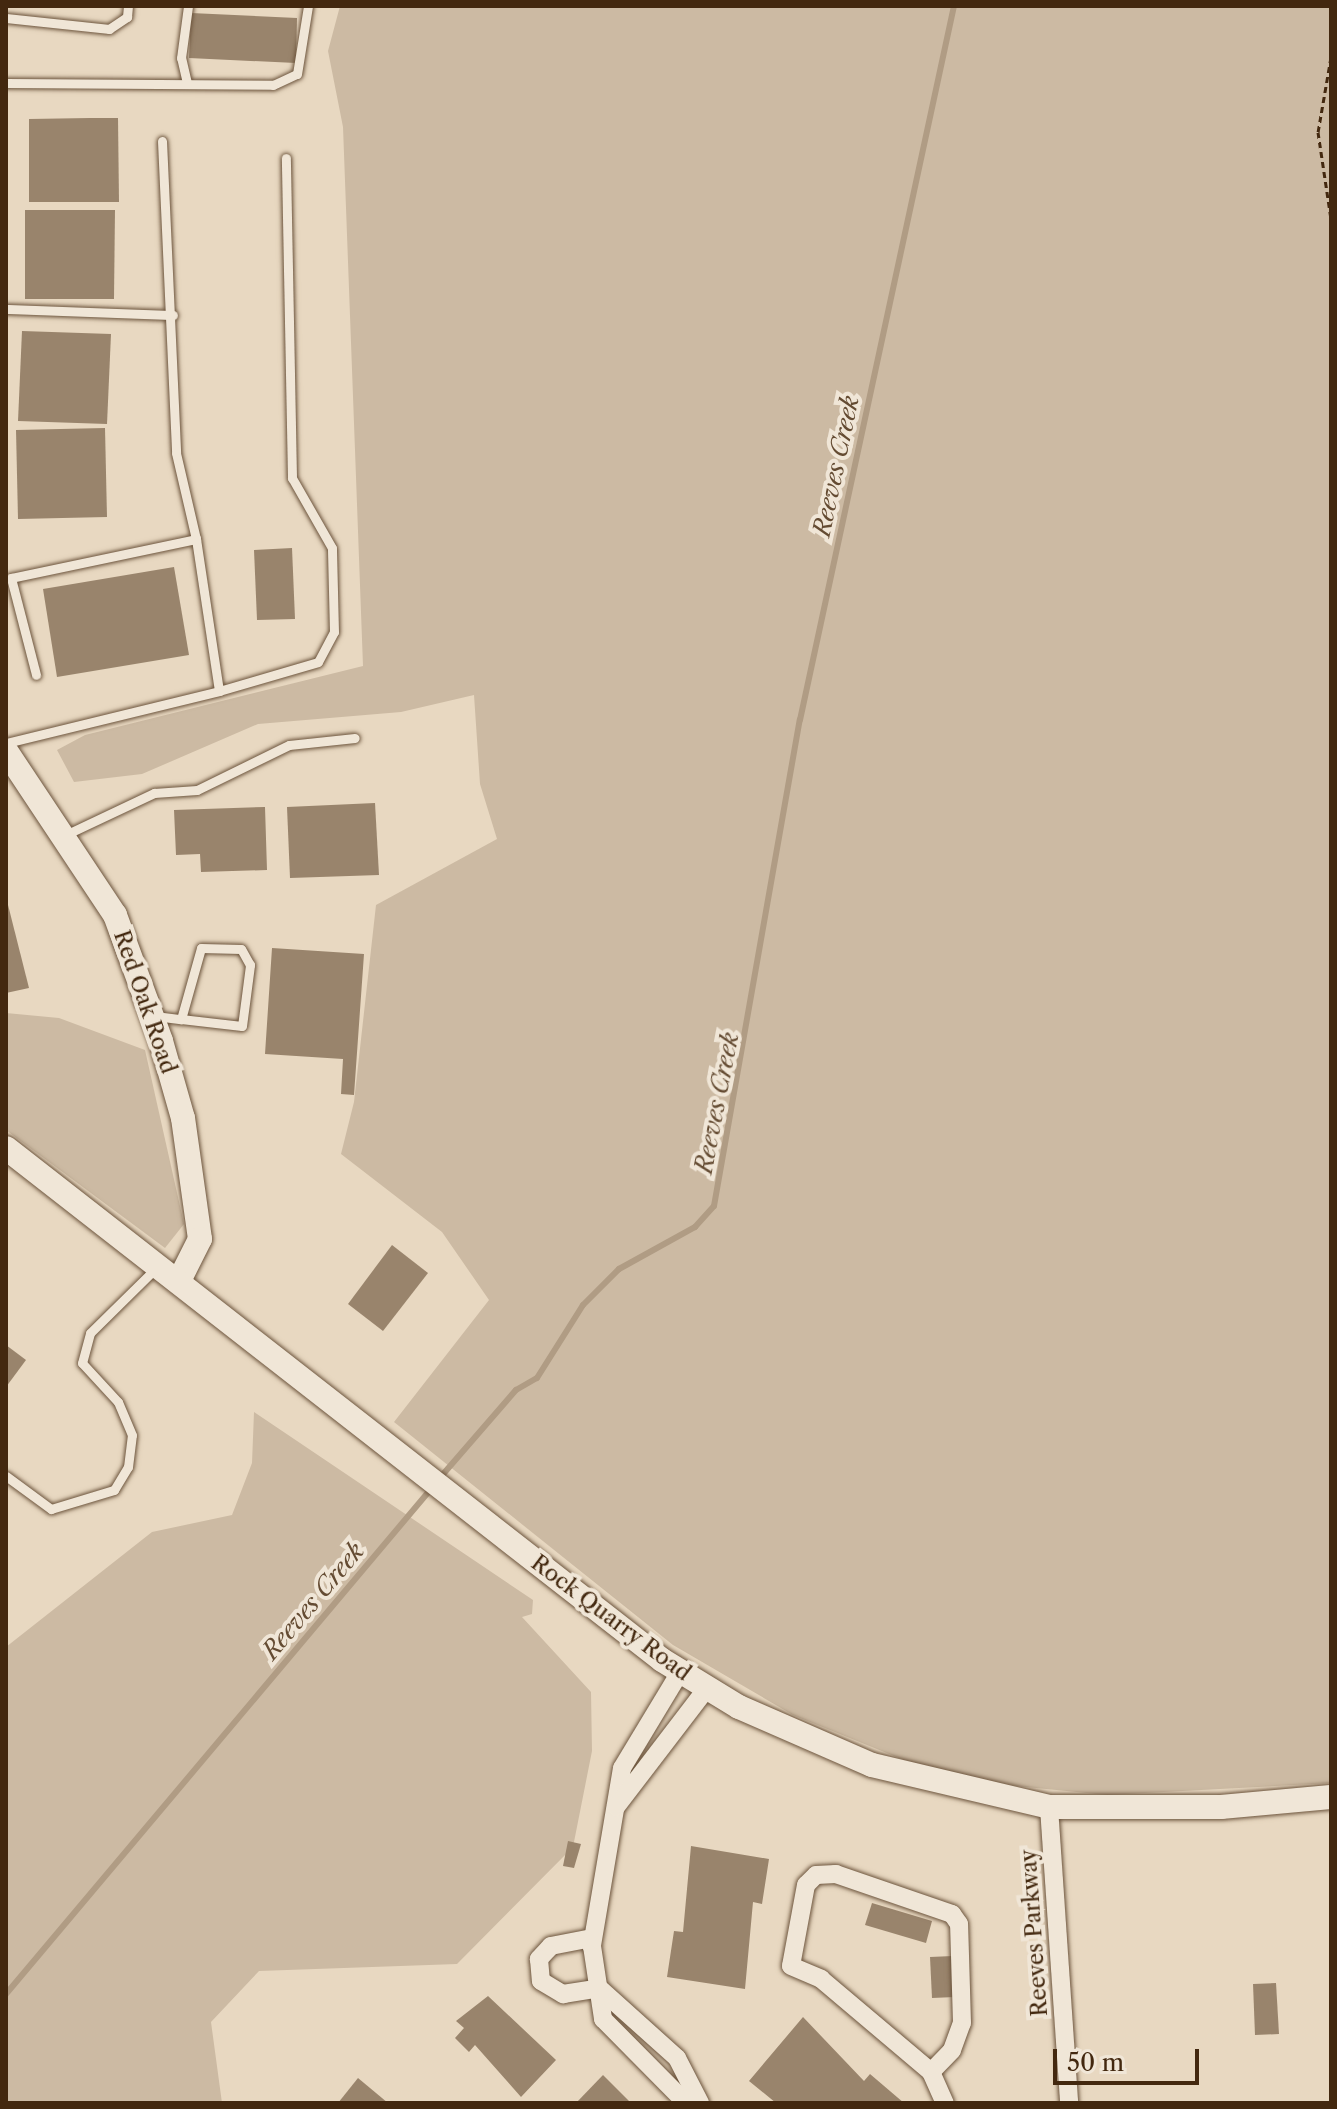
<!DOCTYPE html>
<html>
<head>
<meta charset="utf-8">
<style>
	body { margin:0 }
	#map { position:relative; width:1337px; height:2109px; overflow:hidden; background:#e8d8c1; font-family:"Libre Caslon Text",serif }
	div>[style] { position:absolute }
	.green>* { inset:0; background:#ccbaa3 }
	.stream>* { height:6px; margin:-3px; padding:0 3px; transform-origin:3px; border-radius:3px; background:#b09c84 }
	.building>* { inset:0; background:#99846c }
	.path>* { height:3px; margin-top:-1.5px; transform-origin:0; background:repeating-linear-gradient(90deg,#43280f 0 6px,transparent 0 10px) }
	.roads { filter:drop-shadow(0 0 2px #6c543c) drop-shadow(0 0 2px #6c543c) }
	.service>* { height:9px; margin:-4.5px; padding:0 4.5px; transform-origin:4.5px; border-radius:4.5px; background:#f0e6d7 }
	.minor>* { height:18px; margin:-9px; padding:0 9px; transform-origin:9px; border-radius:9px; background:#f0e6d7 }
	.tertiary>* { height:24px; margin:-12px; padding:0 12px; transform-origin:12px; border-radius:12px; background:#f0e6d7 }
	span { translate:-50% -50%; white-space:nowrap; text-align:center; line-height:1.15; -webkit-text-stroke:8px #f0e6d7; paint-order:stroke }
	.street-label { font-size:22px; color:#43280f }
	.water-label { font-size:24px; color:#644b32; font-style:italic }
	.frame { position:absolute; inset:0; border:8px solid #43280f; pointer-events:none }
	.scale { position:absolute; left:1053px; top:2049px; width:146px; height:36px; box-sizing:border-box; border:4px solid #43280f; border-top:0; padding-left:10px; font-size:24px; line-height:28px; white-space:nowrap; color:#43280f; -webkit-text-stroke:6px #f0e6d7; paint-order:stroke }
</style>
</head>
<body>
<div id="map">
	<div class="green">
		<i style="clip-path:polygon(340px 6px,1331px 6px,1331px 1783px,1107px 1795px,985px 1783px,904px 1760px,793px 1715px,673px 1645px,394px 1422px,489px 1300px,442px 1232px,341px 1154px,354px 1102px,376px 905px,497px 839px,480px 784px,474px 695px,401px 712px,258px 724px,142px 774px,74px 782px,57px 750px,85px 735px,363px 666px,343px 127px,328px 51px)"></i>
		<i style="clip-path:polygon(6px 1013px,59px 1018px,145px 1050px,184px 1224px,165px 1248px,6px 1130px)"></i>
		<i style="clip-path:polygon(254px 1412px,533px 1600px,532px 1614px,522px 1617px,591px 1692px,592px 1751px,573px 1847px,457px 1964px,259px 1971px,211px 2022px,222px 2103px,6px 2103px,6px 1647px,152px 1532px,232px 1515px,252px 1463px)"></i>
	</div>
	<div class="stream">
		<i style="left:438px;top:1480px;width:119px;rotate:-49.1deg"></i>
		<i style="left:516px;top:1390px;width:24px;rotate:-30deg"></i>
		<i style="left:537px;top:1378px;width:86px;rotate:-57.8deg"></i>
		<i style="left:583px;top:1305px;width:51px;rotate:-45deg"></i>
		<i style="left:619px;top:1269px;width:87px;rotate:-28.9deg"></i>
		<i style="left:695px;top:1227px;width:28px;rotate:-48deg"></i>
		<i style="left:714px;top:1206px;width:494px;rotate:-80deg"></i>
		<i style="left:800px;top:720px;width:730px;rotate:-77.83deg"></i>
		<i style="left:6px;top:1994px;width:660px;rotate:-49.92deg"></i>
	</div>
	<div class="building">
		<i style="clip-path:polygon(191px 13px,297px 18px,296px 63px,189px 58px)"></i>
		<i style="clip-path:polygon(90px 118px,118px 118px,119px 202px,29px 202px,29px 119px)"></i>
		<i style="clip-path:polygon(25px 210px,115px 210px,114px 299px,25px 299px)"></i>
		<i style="clip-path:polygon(22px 331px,111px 334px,107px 424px,18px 421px)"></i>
		<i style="clip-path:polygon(105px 428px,107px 517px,18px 519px,16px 430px)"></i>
		<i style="clip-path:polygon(292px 548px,295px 619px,257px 620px,254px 550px)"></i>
		<i style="clip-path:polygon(174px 567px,189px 655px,57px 677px,43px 589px)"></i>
		<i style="clip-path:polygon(375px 803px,379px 875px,290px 878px,287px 807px)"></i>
		<i style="clip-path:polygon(265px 807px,267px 870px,201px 872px,200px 854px,176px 855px,174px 810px)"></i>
		<i style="clip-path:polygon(6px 897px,29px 988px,6px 993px)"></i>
		<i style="clip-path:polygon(272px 948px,364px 954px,354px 1095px,341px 1094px,343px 1059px,265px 1054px)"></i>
		<i style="clip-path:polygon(392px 1245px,428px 1273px,383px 1331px,348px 1304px)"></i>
		<i style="clip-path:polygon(6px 1345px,26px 1360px,6px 1387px)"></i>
		<i style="clip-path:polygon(568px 1841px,581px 1844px,574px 1868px,563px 1866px)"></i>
		<i style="clip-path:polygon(691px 1846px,769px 1859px,762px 1904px,753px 1902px,745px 1989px,667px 1977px,674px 1931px,683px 1932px)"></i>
		<i style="clip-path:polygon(872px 1903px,932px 1921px,926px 1943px,865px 1925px)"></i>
		<i style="clip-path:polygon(953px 1956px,955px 1997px,932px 1998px,930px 1957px)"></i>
		<i style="clip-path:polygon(1276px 1983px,1279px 2034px,1255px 2035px,1253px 1984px)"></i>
		<i style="clip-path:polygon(488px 1996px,556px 2060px,521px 2097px,475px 2045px,469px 2052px,455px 2038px,464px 2028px,456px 2021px)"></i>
		<i style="clip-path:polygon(803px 2017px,864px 2081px,870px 2074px,904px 2103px,776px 2103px,749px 2081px)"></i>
		<i style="clip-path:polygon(603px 2075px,631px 2103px,576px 2103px)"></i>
		<i style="clip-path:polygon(358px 2078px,388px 2103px,338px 2103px)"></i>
	</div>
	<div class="path">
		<i style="left:1331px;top:57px;width:76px;rotate:99.8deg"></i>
		<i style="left:1318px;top:132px;width:88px;rotate:81.5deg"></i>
	</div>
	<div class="roads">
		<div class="service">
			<i style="left:6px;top:18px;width:104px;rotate:6.1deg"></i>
			<i style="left:109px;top:29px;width:22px;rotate:-34deg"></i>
			<i style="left:127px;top:17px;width:11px;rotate:-85deg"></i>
			<i style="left:6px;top:83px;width:267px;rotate:0.4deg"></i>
			<i style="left:273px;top:85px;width:26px;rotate:-25deg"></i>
			<i style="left:297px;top:74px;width:69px;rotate:-80.8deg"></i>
			<i style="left:187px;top:83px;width:26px;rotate:-103deg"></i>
			<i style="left:181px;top:58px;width:52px;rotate:-82.3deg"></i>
			<i style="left:162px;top:141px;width:312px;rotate:87.4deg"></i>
			<i style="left:176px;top:453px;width:88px;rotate:76.9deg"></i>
			<i style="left:6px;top:309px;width:167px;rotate:2.1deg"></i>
			<i style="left:219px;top:691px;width:103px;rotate:-16.3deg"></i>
			<i style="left:318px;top:662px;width:34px;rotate:-62deg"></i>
			<i style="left:334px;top:632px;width:84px;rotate:-91.4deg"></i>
			<i style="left:332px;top:548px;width:81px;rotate:-119.7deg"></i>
			<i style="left:292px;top:478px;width:320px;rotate:-91.1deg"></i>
			<i style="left:6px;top:743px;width:219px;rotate:-13.7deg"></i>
			<i style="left:219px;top:691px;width:154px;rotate:-98.6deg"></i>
			<i style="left:196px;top:539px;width:189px;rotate:168.1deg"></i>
			<i style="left:11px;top:578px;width:100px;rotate:75.5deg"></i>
			<i style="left:63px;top:836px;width:101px;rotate:-25.3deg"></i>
			<i style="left:154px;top:793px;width:43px;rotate:-4deg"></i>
			<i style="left:197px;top:790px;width:102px;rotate:-26.1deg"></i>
			<i style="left:289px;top:745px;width:66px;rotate:-6.1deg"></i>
			<i style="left:155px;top:1016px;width:26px;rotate:7deg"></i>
			<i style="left:181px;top:1019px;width:61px;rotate:6.5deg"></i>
			<i style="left:242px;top:1026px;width:62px;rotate:-82.5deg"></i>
			<i style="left:250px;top:965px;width:18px;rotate:-119deg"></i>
			<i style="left:241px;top:949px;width:40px;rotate:-178.6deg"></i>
			<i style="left:201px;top:948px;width:74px;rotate:105.7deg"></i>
			<i style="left:6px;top:1476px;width:56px;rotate:36.3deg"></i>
			<i style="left:51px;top:1509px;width:66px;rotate:-16.8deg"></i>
			<i style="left:114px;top:1490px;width:27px;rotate:-59deg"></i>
			<i style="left:128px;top:1467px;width:32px;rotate:-83deg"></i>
			<i style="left:132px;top:1435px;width:36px;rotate:-113deg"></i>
			<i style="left:118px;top:1402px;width:53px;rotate:-132.7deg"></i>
			<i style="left:82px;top:1363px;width:31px;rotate:-75deg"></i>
			<i style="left:90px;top:1333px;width:91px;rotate:-44.6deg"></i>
		</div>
		<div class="minor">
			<i style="left:680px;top:1672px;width:112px;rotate:121.1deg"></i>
			<i style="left:622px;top:1768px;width:181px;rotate:99.6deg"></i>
			<i style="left:592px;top:1946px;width:74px;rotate:81.4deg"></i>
			<i style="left:603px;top:2019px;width:118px;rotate:45.3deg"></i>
			<i style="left:616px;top:1807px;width:150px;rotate:-52.6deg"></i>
			<i style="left:1049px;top:1807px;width:297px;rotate:86.1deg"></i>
			<i style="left:592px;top:1938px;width:42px;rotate:169deg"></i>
			<i style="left:551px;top:1946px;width:18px;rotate:133deg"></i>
			<i style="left:539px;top:1959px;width:22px;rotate:85deg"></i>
			<i style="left:541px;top:1981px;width:26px;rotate:31deg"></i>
			<i style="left:563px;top:1994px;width:36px;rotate:-9deg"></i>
			<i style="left:599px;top:1988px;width:105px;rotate:41.9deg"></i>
			<i style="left:677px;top:2058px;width:51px;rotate:62.9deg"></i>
			<i style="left:931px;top:2072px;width:30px;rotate:-46deg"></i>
			<i style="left:952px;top:2050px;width:29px;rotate:-70deg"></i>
			<i style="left:962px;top:2023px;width:99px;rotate:-91.7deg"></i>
			<i style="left:959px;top:1924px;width:12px;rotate:-125deg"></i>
			<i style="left:952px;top:1914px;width:123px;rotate:-161deg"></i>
			<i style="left:836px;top:1874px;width:20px;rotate:177deg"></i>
			<i style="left:816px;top:1875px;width:14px;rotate:135deg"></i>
			<i style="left:806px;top:1885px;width:82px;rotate:100.5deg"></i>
			<i style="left:791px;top:1966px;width:33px;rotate:23deg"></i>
			<i style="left:821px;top:1979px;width:144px;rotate:40.2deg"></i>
			<i style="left:931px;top:2072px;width:34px;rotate:66deg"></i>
		</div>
		<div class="tertiary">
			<i style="left:6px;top:751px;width:197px;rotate:56.4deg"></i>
			<i style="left:115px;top:915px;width:134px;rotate:69.9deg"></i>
			<i style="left:161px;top:1041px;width:80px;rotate:74.1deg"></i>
			<i style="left:183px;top:1118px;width:122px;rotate:82deg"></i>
			<i style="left:200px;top:1239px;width:45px;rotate:116.6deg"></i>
			<i style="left:6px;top:1148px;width:832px;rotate:37.97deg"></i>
			<i style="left:662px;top:1660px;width:90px;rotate:31.4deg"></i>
			<i style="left:739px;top:1707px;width:145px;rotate:23.6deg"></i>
			<i style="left:872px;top:1765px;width:182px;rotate:13.3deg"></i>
			<i style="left:1049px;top:1807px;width:172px"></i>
			<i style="left:1221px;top:1807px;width:110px;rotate:-5.2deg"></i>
		</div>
	</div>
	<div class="street-label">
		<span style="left:145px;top:1002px;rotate:71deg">Red Oak Road</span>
		<span style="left:611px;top:1618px;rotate:37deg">Rock Quarry Road</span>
		<span style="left:1034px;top:1933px;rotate:-94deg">Reeves Parkway</span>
	</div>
	<div class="water-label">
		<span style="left:836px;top:466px;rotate:-78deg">Reeves Creek</span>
		<span style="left:717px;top:1103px;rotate:-79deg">Reeves Creek</span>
		<span style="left:313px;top:1601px;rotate:-50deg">Reeves Creek</span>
	</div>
	<div class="frame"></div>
	<div class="scale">50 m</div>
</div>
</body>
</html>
